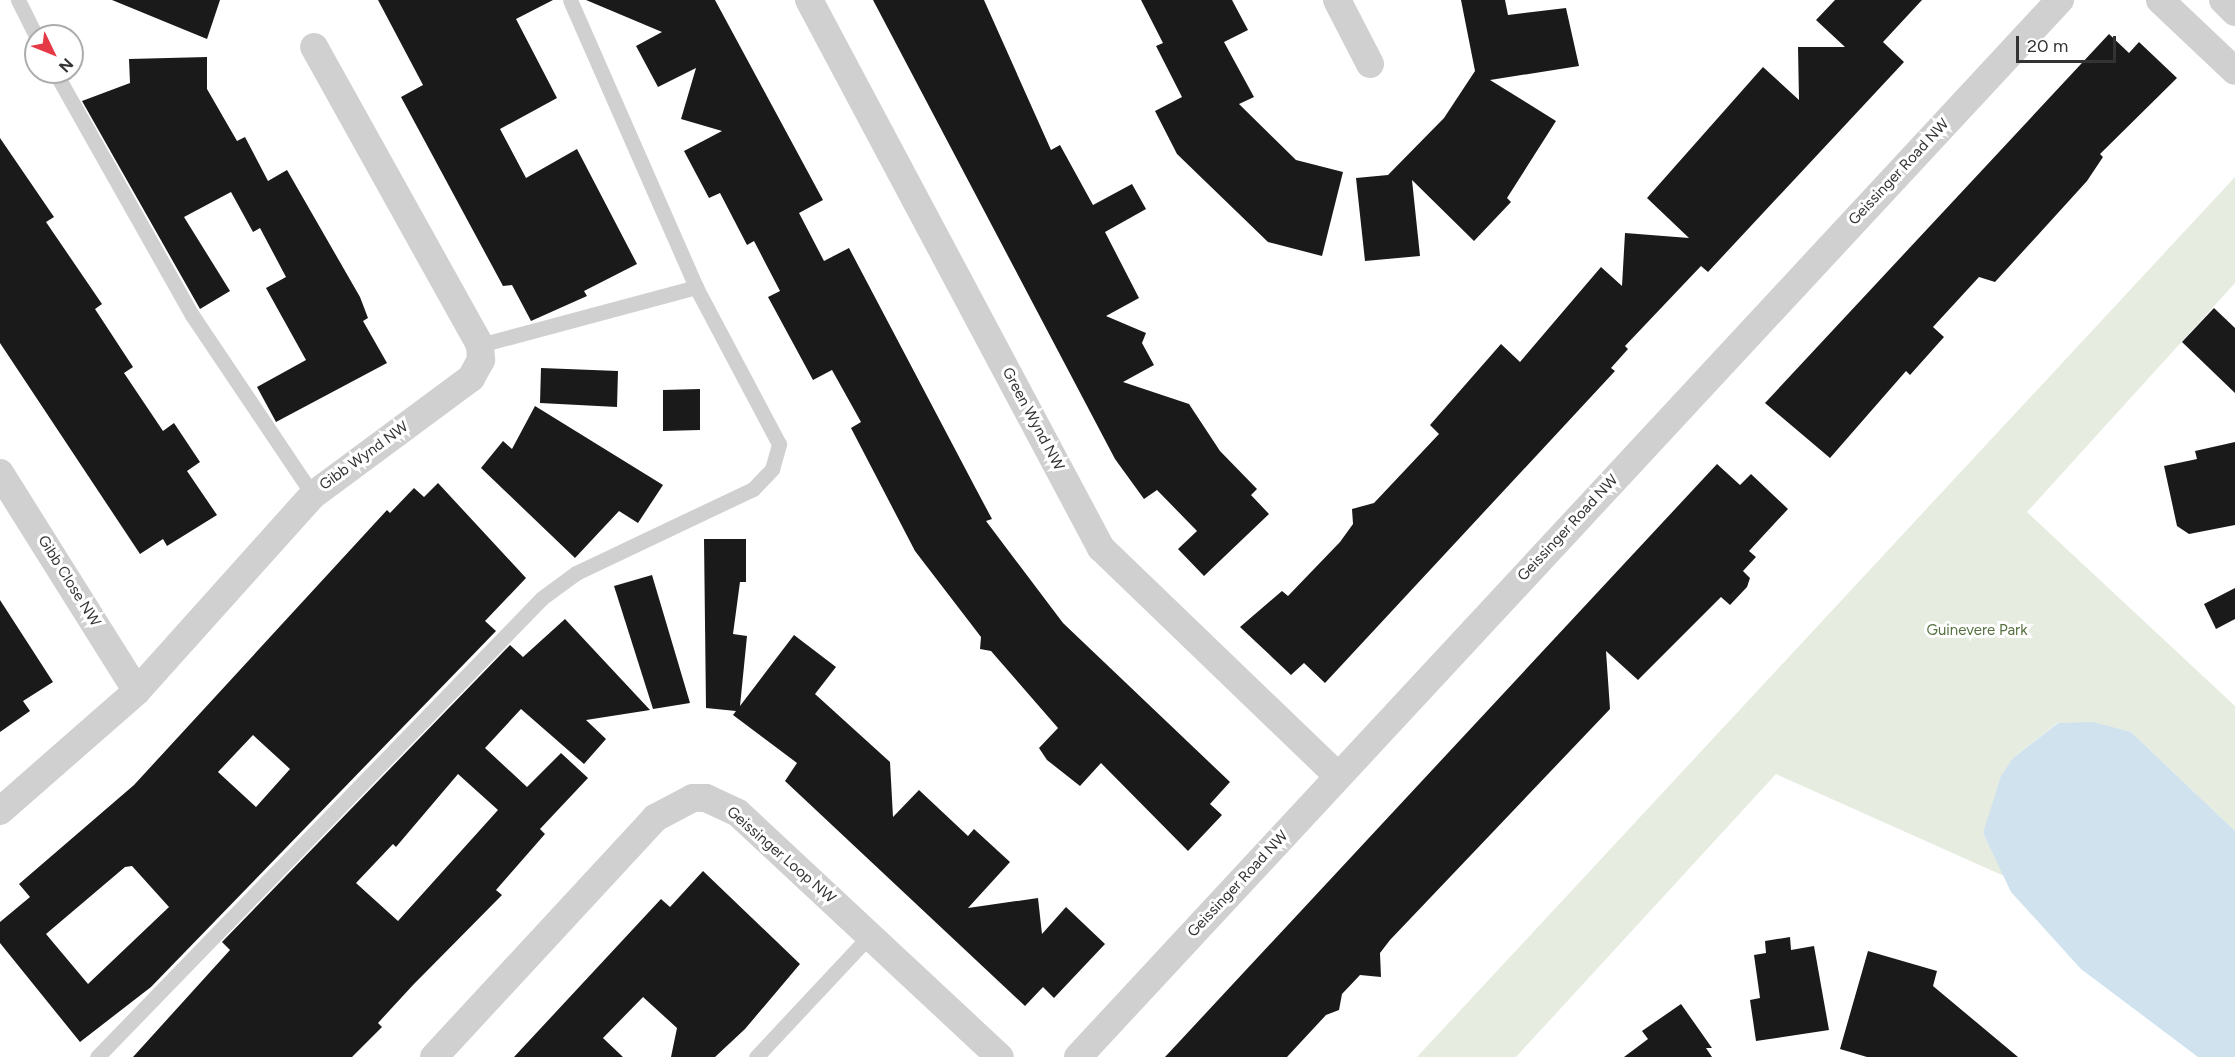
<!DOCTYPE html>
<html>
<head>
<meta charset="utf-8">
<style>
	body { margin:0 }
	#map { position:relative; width:2235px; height:1057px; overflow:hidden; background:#fff; font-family:Figtree,sans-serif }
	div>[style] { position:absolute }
	.green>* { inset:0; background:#e6ecdf }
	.water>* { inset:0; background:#cfe2ee }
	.building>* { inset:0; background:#1a1a1a }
	.lane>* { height:15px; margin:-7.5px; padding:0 7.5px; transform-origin:7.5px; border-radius:7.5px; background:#d0d0d0 }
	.street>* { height:28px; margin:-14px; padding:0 14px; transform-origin:14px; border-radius:14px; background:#d0d0d0 }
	span { translate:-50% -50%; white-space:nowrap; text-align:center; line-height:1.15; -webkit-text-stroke:6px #fff; paint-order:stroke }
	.street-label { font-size:15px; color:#333 }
	.park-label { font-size:15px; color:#56703f }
	.north { position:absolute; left:24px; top:24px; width:60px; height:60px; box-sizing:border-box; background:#fff; border:2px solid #adadad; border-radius:50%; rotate:133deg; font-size:16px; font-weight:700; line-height:24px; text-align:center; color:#333 }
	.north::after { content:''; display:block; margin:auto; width:21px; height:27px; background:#e63946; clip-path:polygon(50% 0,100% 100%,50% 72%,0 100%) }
	.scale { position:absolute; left:2016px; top:36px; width:100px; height:27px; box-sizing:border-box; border:3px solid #333; border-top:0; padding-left:8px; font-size:18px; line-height:21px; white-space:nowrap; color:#333; -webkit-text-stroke:4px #fff; paint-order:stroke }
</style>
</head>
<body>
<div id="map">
	<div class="green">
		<i style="clip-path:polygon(2235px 177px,2235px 283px,2027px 512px,2235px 706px,2235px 831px,2131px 732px,2093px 723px,2057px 723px,2013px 758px,1983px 833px,2004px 876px,1776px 774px,1516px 1057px,1417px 1057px)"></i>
	</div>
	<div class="water">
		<i style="clip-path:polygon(2093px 722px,2131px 732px,2235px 831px,2235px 1057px,2198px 1057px,2081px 969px,2011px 892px,1983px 833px,2001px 776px,2013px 758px,2058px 723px)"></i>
	</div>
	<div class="building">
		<i style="clip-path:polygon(112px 0,220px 0,207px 39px)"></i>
		<i style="clip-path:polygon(378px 0,553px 0,516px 19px,557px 98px,500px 129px,526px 178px,577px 149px,637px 264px,584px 291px,587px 296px,531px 321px,512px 285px,503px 286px,401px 97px,423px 85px)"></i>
		<i style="clip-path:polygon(586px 0,715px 0,823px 200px,799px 213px,824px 261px,849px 248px,976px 489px,992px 519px,986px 521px,1063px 623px,1230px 782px,1210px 804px,1222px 815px,1188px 851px,1101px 763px,1080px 786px,1047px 760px,1039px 748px,1058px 728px,991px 651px,980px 649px,981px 637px,915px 551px,851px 428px,861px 422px,832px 370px,813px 380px,768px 297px,780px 291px,754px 241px,747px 245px,720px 193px,709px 198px,684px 151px,722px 131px,681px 119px,696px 68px,658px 87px,636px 46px,662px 32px)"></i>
		<i style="clip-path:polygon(873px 0,984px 0,1051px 150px,1060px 145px,1093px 205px,1132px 184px,1146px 209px,1105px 232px,1139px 298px,1106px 316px,1146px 333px,1142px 343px,1154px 365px,1123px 382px,1189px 404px,1220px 451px,1257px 489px,1251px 495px,1269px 514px,1204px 576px,1178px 549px,1197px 531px,1157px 490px,1144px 499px,1115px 459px)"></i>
		<i style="clip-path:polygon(1141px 0,1232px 0,1248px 30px,1224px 42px,1254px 97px,1239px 104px,1296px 160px,1343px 172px,1322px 256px,1268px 242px,1177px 154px,1155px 111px,1182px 97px,1156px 46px,1163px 43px)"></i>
		<i style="clip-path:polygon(1461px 0,1505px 0,1508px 15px,1566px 8px,1579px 66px,1490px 80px,1556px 121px,1507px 198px,1511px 202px,1474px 241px,1412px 180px,1420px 256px,1365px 261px,1356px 178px,1388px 175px,1444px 118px,1475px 71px)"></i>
		<i style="clip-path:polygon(1835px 0,1922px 0,1883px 42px,1904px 62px,1708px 272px,1701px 266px,1625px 346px,1628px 349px,1611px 368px,1615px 371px,1325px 683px,1304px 663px,1291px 675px,1240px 627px,1282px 591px,1288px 596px,1340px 542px,1353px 524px,1352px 509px,1374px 503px,1439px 434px,1430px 425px,1501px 344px,1520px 362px,1601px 267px,1622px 286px,1625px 233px,1689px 238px,1647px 198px,1763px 67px,1799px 100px,1798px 47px,1845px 47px,1816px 20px)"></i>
		<i style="clip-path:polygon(2109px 34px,2129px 53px,2139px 42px,2177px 78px,2100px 154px,2103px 157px,2087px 181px,1995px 282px,1979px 277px,1933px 327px,1944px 337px,1910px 375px,1906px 371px,1830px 458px,1765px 403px)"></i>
		<i style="clip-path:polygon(207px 57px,207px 89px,237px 141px,245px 137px,268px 181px,287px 170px,360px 297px,368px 318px,363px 321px,387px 363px,276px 422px,257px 387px,306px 360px,266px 288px,286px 277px,260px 228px,253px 232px,231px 192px,184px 217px,230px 291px,200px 309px,82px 101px,130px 83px,129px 59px)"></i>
		<i style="clip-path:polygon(0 138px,54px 217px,46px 222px,102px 304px,95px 309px,133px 367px,124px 373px,163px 431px,174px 423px,200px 462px,187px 471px,217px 515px,167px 546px,163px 539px,140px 554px,0 343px)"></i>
		<i style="clip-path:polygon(2214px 308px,2235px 328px,2235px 393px,2182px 342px)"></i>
		<i style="clip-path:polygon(541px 368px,618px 371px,617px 407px,540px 403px)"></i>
		<i style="clip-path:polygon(700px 389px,700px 430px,663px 431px,663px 390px)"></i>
		<i style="clip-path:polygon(535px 406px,663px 485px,638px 523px,619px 511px,575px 558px,481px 468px,503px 441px,512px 449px)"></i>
		<i style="clip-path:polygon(2235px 442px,2235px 525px,2189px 534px,2177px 526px,2164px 466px,2197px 459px,2195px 451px)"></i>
		<i style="clip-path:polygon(1717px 464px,1740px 485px,1751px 474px,1788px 509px,1749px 551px,1756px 557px,1743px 571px,1750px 578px,1747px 587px,1730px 605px,1721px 597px,1638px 680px,1606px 651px,1610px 709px,1390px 940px,1380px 953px,1381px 977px,1360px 975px,1342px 994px,1339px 1010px,1326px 1015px,1287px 1057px,1165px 1057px)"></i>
		<i style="clip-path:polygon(evenodd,438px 483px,526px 578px,485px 621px,496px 631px,151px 987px,80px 1042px,0 943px,0 922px,30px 897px,19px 884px,134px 785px,387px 510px,390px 513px,414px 488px,424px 497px,438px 483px,253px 735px,290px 769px,256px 807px,218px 772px,253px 735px,438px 483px,132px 866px,169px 907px,88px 984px,46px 934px,125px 867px,132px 866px)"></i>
		<i style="clip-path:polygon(704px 539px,746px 539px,746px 582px,740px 582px,733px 634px,747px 636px,740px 706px,794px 635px,836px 667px,815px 694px,890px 762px,893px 817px,919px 790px,968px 836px,974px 829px,1010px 862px,968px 908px,1038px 898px,1042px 934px,1066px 907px,1105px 944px,1054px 998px,1043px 987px,1025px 1006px,785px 781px,797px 763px,733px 715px,736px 711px,706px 708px)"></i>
		<i style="clip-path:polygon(652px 575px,690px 703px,653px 709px,614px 586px)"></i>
		<i style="clip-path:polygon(2235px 588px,2235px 619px,2216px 629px,2204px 604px)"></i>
		<i style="clip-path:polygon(0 600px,53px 682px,23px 701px,30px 711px,0 732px)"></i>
		<i style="clip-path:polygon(evenodd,565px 619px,650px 710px,586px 720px,606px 739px,584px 764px,521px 709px,485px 748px,527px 787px,561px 753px,588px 778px,540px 829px,545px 834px,496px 890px,502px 895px,413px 985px,378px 1023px,382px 1027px,352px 1057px,133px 1057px,230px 950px,222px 942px,510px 645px,523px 657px,565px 619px,458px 774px,498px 810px,398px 921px,356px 883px,393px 844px,396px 847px,458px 774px)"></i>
		<i style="clip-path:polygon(703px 871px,800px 964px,745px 1029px,715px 1057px,671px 1057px,677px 1028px,643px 997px,603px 1038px,623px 1057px,514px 1057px,661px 899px,670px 907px)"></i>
		<i style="clip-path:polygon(1790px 937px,1791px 950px,1814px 946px,1829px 1030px,1756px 1041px,1750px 1000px,1760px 998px,1754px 955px,1766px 953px,1765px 941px)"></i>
		<i style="clip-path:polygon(1868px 951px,1937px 971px,1933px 986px,2018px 1057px,1867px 1057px,1840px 1049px)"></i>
		<i style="clip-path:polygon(1681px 1004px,1712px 1048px,1706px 1048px,1712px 1057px,1624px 1057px,1648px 1039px,1642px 1031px)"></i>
	</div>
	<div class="lane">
		<i style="left:18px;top:0;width:40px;rotate:63.4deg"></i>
		<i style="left:55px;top:72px;width:279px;rotate:60.6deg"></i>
		<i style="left:192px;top:315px;width:217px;rotate:56.1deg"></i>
		<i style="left:480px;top:345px;width:224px;rotate:-15deg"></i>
		<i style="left:97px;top:1057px;width:639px;rotate:-45.89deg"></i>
		<i style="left:542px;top:598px;width:42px;rotate:-36.3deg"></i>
		<i style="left:576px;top:573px;width:196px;rotate:-25.4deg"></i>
		<i style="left:753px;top:489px;width:28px;rotate:-46deg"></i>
		<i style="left:772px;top:469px;width:26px;rotate:-74deg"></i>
		<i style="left:779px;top:444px;width:178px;rotate:-117.9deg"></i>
		<i style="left:696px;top:287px;width:313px;rotate:-113.7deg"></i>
		<i style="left:756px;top:1057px;width:167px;rotate:-46.9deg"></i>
	</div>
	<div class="street">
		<i style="left:809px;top:0;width:621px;rotate:61.95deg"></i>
		<i style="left:1101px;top:548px;width:329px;rotate:43.9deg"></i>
		<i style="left:1337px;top:0;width:72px;rotate:62.7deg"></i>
		<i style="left:2160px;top:0;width:103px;rotate:43.4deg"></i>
		<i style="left:2223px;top:0;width:17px;rotate:45deg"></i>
		<i style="left:0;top:473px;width:257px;rotate:57.9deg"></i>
		<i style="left:0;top:811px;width:182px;rotate:-41.2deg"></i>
		<i style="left:137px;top:691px;width:263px;rotate:-48.1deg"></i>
		<i style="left:313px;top:495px;width:197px;rotate:-36.5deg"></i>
		<i style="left:471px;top:378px;width:21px;rotate:-61deg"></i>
		<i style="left:481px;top:360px;width:15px;rotate:-94deg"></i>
		<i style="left:480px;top:345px;width:341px;rotate:-119.1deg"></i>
		<i style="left:434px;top:1057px;width:326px;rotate:-47.2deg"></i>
		<i style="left:655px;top:818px;width:43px;rotate:-27.8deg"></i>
		<i style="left:693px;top:798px;width:13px"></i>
		<i style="left:706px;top:798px;width:35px;rotate:25deg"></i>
		<i style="left:738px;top:813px;width:358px;rotate:43deg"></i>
		<i style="left:1078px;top:1057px;width:1443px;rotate:-47.11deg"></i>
	</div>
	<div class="street-label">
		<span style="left:1899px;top:172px;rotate:-47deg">Geissinger Road NW</span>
		<span style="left:1033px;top:419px;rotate:62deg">Green Wynd NW</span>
		<span style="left:364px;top:456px;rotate:-36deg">Gibb Wynd NW</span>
		<span style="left:1568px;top:528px;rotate:-47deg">Geissinger Road NW</span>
		<span style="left:69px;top:581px;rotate:58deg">Gibb Close NW</span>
		<span style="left:781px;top:855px;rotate:41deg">Geissinger Loop NW</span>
		<span style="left:1238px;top:884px;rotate:-47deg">Geissinger Road NW</span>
	</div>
	<div class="park-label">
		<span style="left:1977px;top:631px">Guinevere Park</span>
	</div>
	<div class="north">N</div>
	<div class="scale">20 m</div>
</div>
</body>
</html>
